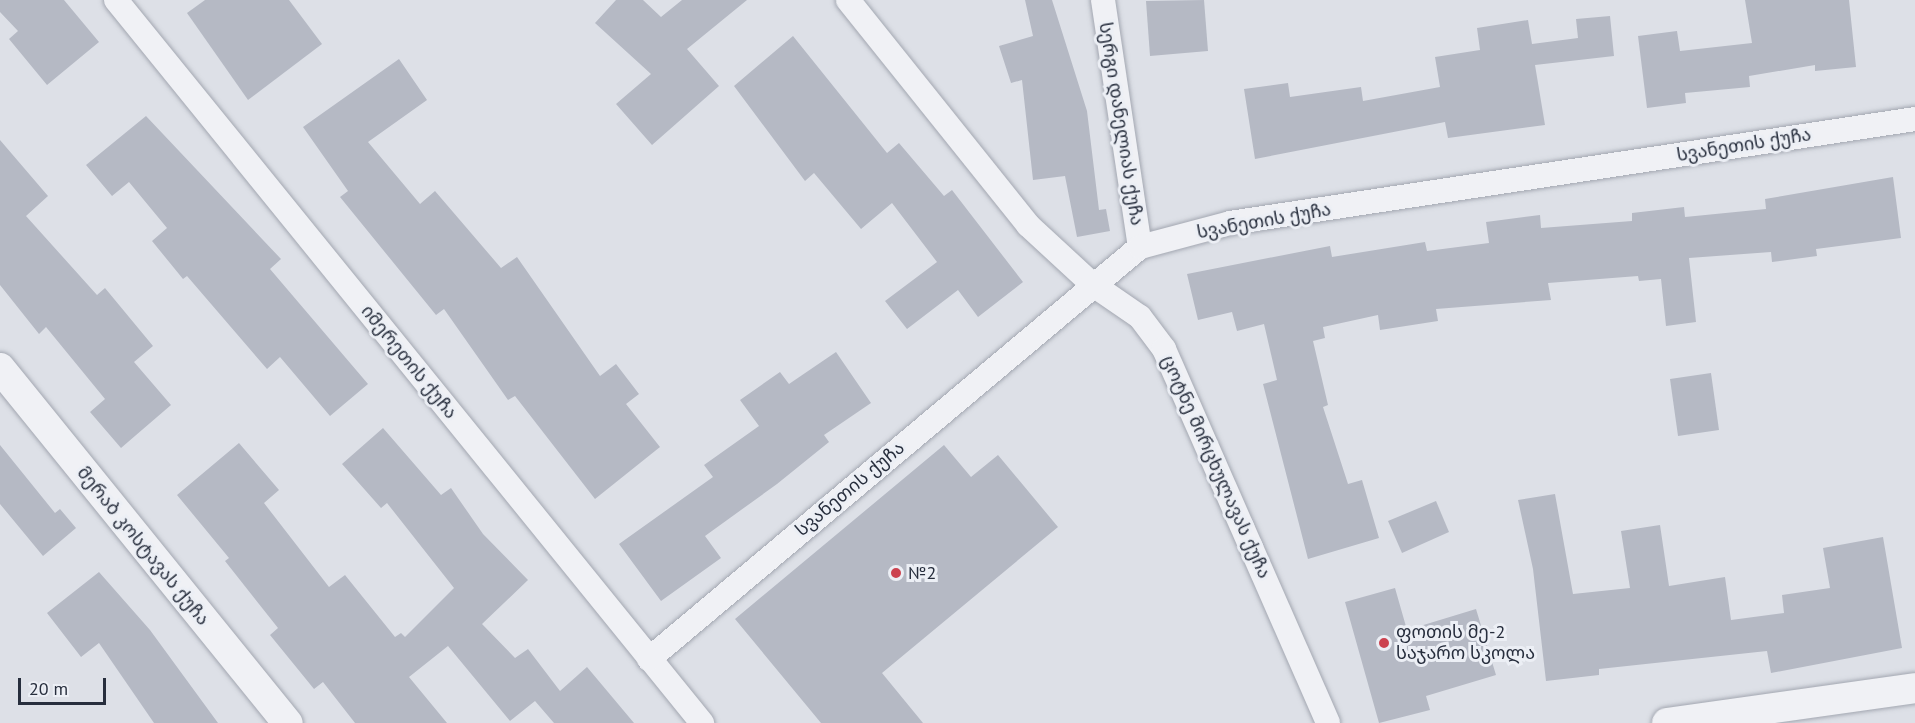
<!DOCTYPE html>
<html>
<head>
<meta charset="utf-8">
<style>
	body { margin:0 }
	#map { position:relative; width:1915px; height:723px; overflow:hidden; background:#dde0e7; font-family:"PT Sans","Noto Sans Georgian",sans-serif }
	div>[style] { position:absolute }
	.building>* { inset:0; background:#b5b9c4 }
	.roads { filter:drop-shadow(0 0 2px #a3a7b1) drop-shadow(0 0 2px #a3a7b1) }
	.minor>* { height:24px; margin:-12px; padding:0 12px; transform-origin:12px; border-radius:12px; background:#f0f1f5 }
	.tertiary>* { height:30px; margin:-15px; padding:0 15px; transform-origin:15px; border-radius:15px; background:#f0f1f5 }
	.dots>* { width:16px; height:16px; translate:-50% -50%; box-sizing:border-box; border:3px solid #eceff5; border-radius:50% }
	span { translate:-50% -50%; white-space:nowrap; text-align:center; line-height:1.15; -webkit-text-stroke:6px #eceff5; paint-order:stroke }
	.street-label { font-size:18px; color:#272e3d }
	.poi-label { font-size:18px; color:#272e3d }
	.left { translate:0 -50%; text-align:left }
	.scale { position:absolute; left:18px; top:678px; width:88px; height:27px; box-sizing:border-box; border:3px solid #272e3d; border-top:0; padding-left:8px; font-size:18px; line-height:21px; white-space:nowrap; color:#272e3d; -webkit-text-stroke:4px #eceff5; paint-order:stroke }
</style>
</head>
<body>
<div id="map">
	<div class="building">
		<i style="clip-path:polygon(0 0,64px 0,99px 42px,47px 85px,9px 39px,18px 31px,0 12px)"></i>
		<i style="clip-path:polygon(205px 0,289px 0,322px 44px,248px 100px,187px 13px)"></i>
		<i style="clip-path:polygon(616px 0,643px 0,661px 17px,682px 0,747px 0,687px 49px,719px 86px,652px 145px,616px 104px,651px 74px,595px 23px)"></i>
		<i style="clip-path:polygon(1025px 0,1052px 0,1087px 111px,1099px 210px,1106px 209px,1110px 231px,1077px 237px,1065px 176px,1033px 180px,1022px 80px,1011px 83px,999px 46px,1033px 36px)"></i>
		<i style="clip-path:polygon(1204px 0,1208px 51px,1150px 56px,1146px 1px)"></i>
		<i style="clip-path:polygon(1745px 0,1849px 0,1856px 67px,1815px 71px,1815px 65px,1749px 76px,1750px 87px,1685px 93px,1686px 103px,1647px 108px,1638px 36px,1677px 31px,1680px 51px,1752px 43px)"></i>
		<i style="clip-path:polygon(1610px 16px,1614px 56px,1535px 65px,1545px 125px,1448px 138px,1445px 122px,1255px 159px,1244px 89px,1288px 83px,1290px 97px,1361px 87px,1363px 101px,1440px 87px,1435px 57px,1480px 50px,1477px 28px,1528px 20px,1532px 44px,1578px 38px,1576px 19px)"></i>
		<i style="clip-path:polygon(793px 36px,887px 153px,899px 143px,944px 196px,952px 190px,1023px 282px,978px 317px,958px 290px,907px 329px,885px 301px,937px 262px,892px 203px,861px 229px,814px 173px,805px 181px,734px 86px)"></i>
		<i style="clip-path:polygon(399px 59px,427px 100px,368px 142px,420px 204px,435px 191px,501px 268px,517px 257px,600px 376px,616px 364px,639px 394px,626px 404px,660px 447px,595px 499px,515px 396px,508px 400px,444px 309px,436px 315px,340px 197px,348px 191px,303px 127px)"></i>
		<i style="clip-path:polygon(146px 116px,281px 259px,270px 269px,368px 384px,330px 416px,280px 357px,267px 369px,187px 276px,183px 279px,152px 241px,167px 228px,129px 182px,112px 196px,86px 165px)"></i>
		<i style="clip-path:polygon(0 140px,48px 196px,26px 216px,97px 295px,105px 288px,153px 346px,134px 362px,171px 405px,121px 448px,90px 412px,105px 399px,46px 327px,39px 334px,0 285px)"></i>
		<i style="clip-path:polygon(1893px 177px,1901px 238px,1816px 249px,1817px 256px,1772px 262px,1771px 252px,1689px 258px,1696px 322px,1666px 326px,1661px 279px,1639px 281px,1638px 276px,1548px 283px,1551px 300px,1436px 309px,1438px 321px,1380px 330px,1378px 315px,1323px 327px,1325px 338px,1313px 341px,1328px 405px,1323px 407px,1348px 484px,1362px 480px,1379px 538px,1308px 559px,1263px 384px,1277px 380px,1264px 324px,1237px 331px,1232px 312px,1198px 320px,1187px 274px,1330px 246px,1332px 257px,1425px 242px,1427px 251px,1489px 243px,1486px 222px,1540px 215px,1541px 228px,1632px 221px,1632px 213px,1684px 207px,1685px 217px,1766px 209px,1765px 199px)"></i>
		<i style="clip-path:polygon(836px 352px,871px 403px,824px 435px,829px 442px,777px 484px,705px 536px,721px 558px,661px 601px,619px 544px,713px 477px,704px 465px,759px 426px,740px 400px,780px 372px,789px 384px)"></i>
		<i style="clip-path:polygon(1711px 373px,1719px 430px,1678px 436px,1670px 379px)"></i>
		<i style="clip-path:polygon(383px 428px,441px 495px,451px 488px,483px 534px,528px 580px,482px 624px,515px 658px,528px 649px,560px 691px,587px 667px,634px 723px,554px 723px,535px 701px,510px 721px,448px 646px,409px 677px,447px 723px,355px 723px,323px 682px,314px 689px,270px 635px,278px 628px,225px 561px,229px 558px,177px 495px,239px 443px,279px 490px,264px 503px,329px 587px,345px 575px,395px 637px,401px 633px,405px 637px,454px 588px,387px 503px,381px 508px,342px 464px)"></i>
		<i style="clip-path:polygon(0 445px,55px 513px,60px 509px,76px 528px,43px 556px,0 504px)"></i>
		<i style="clip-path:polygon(944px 445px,971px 477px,998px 455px,1058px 527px,882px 673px,923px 723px,821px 723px,735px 619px)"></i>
		<i style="clip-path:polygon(1555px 494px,1573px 594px,1630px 588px,1621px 531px,1660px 525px,1669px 586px,1725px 577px,1731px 620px,1784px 613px,1782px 595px,1830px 588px,1823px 548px,1883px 537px,1902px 648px,1771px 673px,1767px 651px,1599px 669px,1599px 675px,1546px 681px,1533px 569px,1518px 500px)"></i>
		<i style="clip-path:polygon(1436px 501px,1449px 532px,1402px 553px,1388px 521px)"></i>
		<i style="clip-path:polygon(99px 572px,150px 630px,218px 723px,154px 723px,99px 643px,81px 657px,47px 613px)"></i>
		<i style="clip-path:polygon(1395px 588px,1407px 630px,1476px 609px,1496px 675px,1426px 696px,1430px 710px,1379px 723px,1345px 602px)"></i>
	</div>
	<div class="roads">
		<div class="minor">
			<i style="left:116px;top:0;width:931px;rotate:50.97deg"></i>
			<i style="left:848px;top:0;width:288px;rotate:51.3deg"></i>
			<i style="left:1028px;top:225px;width:87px;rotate:42.7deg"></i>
			<i style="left:1092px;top:284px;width:58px;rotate:34.5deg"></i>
			<i style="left:1140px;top:317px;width:40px;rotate:53deg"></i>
			<i style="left:1164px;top:349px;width:408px;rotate:66.3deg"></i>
			<i style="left:1103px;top:0;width:250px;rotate:81.5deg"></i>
			<i style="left:649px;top:659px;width:641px;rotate:-40deg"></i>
			<i style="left:1140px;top:247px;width:93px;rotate:-14.9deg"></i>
			<i style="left:1230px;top:223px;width:693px;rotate:-8.63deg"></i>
		</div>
		<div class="tertiary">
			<i style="left:0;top:368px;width:457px;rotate:51deg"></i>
			<i style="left:1667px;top:723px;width:250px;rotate:-8deg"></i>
		</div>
	</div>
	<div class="dots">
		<i style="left:896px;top:573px;background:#cc424f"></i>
		<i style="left:1384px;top:643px;background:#cc424f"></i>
	</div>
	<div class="street-label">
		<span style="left:1121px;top:124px;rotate:81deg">სერგი დანელიას ქუჩა</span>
		<span style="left:1744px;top:145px;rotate:-9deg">სვანეთის ქუჩა</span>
		<span style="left:1264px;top:221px;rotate:-10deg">სვანეთის ქუჩა</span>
		<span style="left:409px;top:362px;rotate:51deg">იმერეთის ქუჩა</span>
		<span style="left:1216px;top:467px;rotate:66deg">ცოტნე მირცხულავას ქუჩა</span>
		<span style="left:850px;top:489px;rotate:-40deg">სვანეთის ქუჩა</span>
		<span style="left:143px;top:546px;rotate:51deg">მერაბ კოსტავას ქუჩა</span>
	</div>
	<div class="poi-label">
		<span class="left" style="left:908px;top:573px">№2</span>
		<span class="left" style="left:1396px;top:643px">ფოთის მე-2<br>საჯარო სკოლა</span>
	</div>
	<div class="scale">20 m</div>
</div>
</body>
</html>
